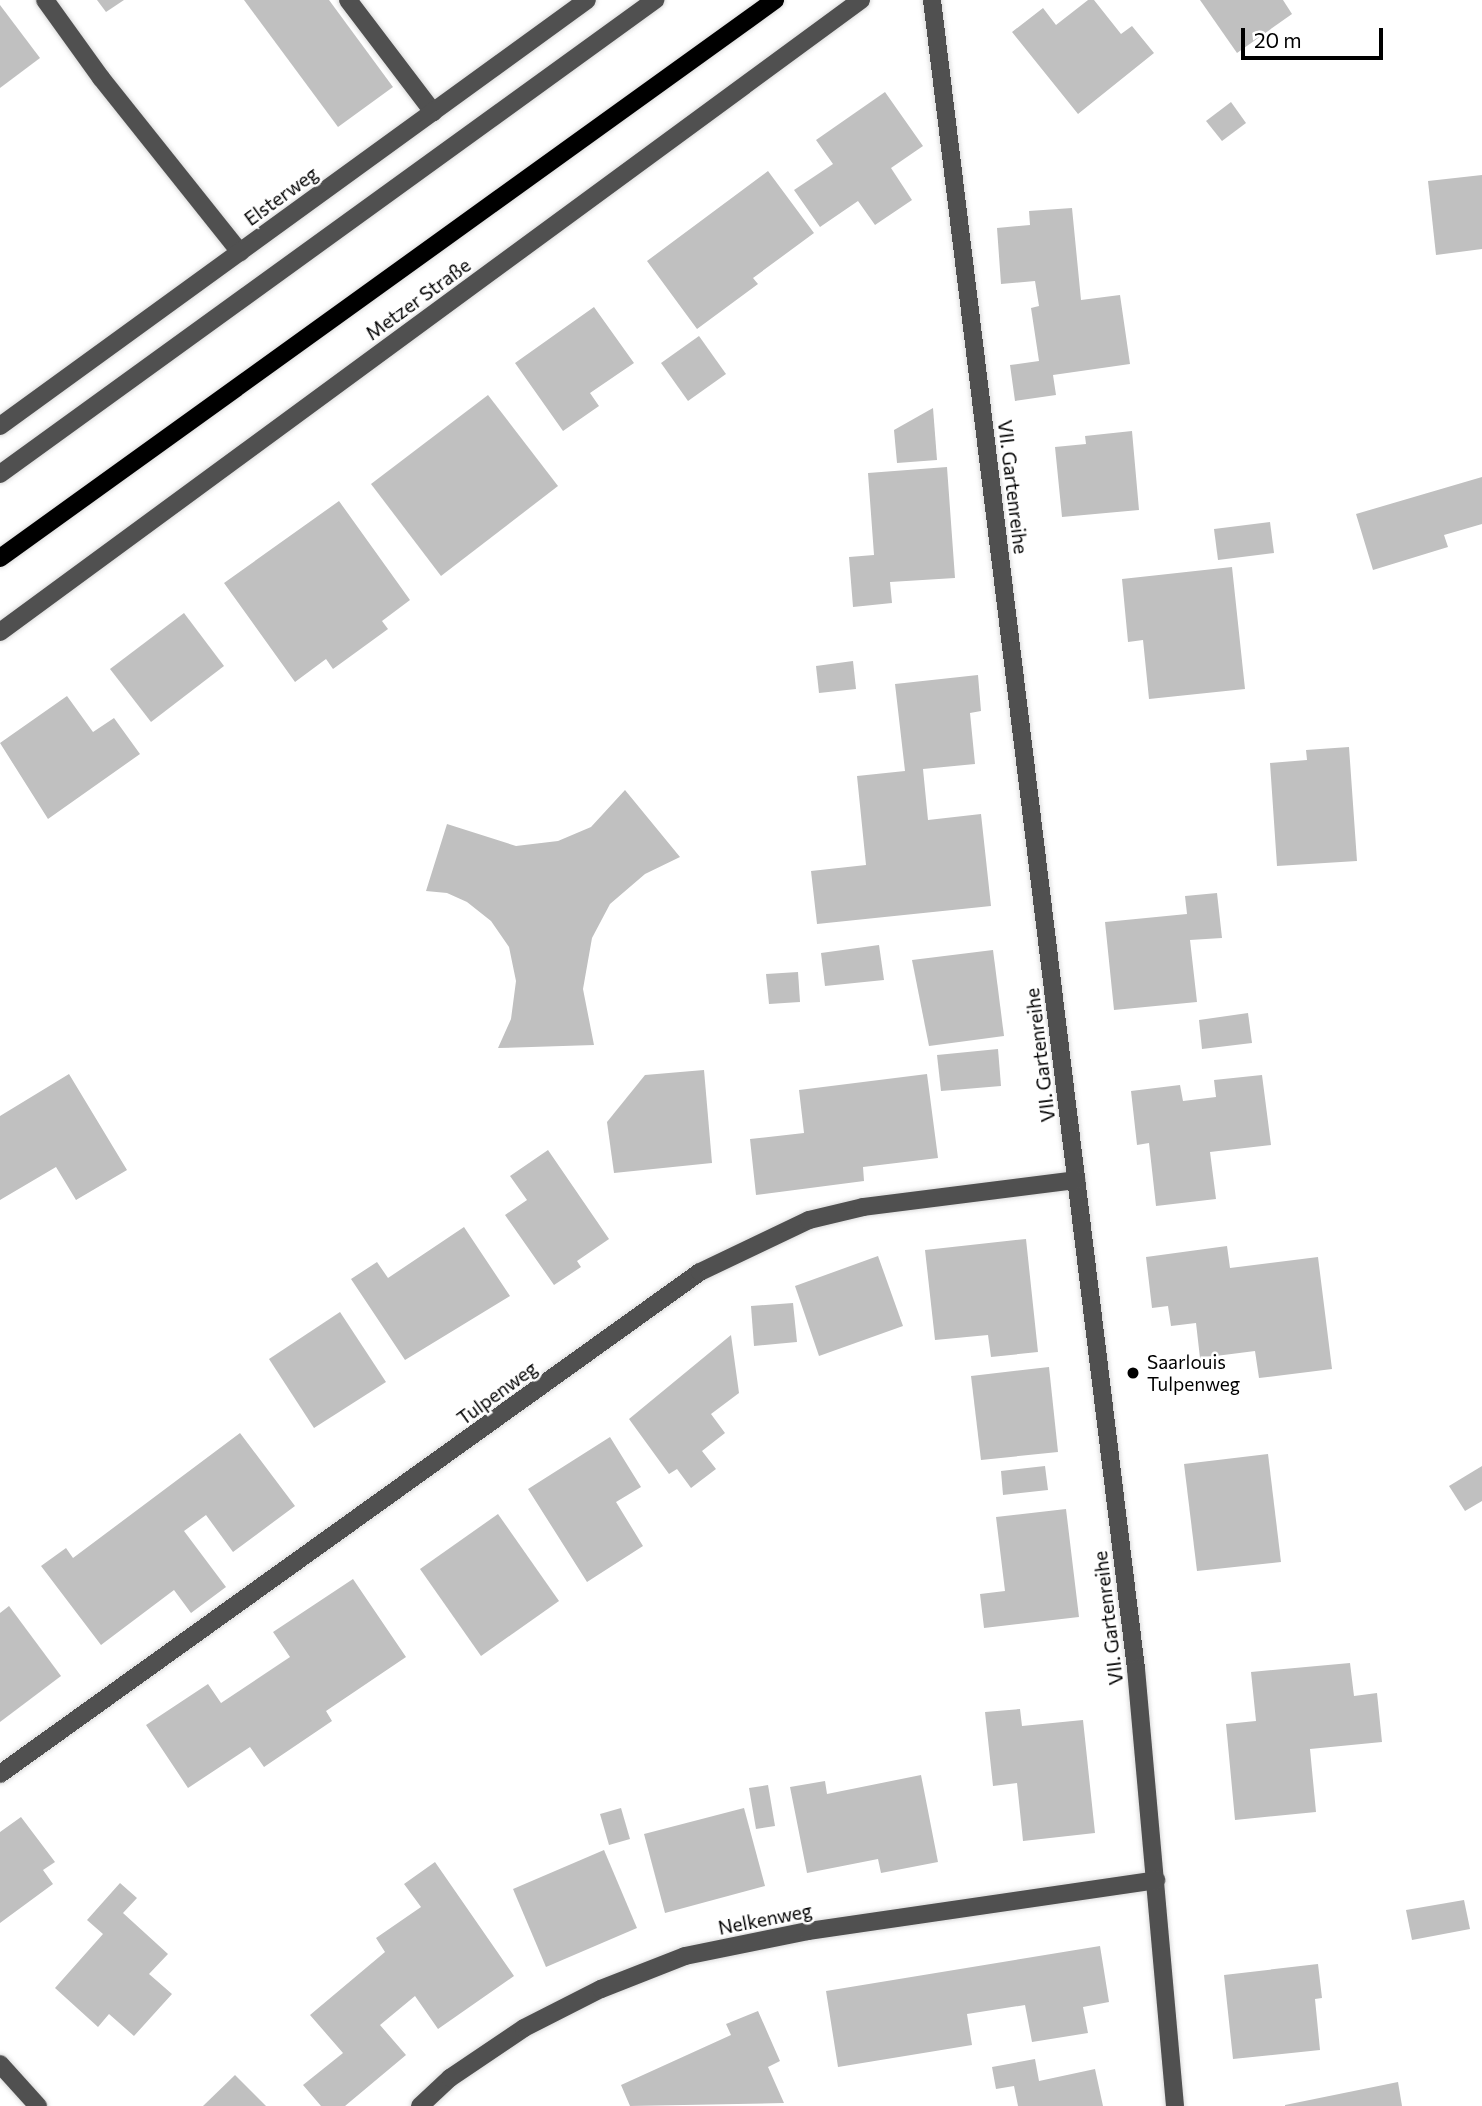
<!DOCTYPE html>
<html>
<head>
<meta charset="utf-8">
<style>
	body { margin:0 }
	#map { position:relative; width:1482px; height:2106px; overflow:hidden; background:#fff; font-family:Commissioner,sans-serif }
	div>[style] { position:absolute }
	.building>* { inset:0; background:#c0c0c0 }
	.roads { filter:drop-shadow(0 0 2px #dbdbdb) drop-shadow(0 0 2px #dbdbdb) }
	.minor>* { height:18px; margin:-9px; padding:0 9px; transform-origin:9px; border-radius:9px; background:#505050 }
	.major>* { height:18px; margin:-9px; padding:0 9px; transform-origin:9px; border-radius:9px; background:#000 }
	.dots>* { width:19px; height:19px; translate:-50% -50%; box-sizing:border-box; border:4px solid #fff; border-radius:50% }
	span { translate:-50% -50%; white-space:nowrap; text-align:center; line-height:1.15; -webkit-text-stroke:5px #fff; paint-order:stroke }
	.street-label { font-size:19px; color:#000 }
	.poi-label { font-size:19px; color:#000 }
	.left { translate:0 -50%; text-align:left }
	.scale { position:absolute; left:1241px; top:28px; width:142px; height:32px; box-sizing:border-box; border:4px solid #000; border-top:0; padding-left:9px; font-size:21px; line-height:24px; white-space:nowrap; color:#000; -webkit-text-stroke:5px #fff; paint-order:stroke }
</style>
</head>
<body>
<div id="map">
	<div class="building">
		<i style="clip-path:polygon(97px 0,124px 0,106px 12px)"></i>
		<i style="clip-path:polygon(244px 0,329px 0,393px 87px,338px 127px)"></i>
		<i style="clip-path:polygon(1088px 0,1094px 0,1121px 34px,1132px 26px,1154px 53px,1078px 114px,1012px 32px,1043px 8px,1056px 25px)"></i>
		<i style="clip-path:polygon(1200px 0,1283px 0,1292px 14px,1237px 53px)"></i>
		<i style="clip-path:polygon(0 5px,40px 58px,0 88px)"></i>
		<i style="clip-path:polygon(885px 92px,923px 146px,891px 168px,912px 200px,875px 225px,858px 201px,820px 227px,794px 190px,833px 164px,816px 140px)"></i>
		<i style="clip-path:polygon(1231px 102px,1246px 123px,1222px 141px,1206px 121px)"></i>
		<i style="clip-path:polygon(768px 171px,814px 233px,753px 278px,758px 284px,697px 329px,647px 261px)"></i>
		<i style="clip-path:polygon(1482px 175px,1482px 249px,1436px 255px,1428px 181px)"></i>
		<i style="clip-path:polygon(1072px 208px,1081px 300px,1120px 295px,1130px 364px,1053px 375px,1056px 395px,1015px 401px,1010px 365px,1039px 361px,1031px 308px,1039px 306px,1035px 281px,1001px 284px,997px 228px,1030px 225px,1029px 211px)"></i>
		<i style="clip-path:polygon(594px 307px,634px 363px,590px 393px,599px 406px,563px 431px,515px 363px)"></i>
		<i style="clip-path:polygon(699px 336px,726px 374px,688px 401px,661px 363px)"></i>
		<i style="clip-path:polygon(488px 395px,558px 486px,441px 576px,371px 484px)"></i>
		<i style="clip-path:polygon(933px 408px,937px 460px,897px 463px,894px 430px)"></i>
		<i style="clip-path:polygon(1132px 431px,1139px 510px,1062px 517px,1055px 447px,1086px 444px,1085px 436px)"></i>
		<i style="clip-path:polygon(947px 467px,955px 578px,890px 582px,892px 603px,853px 607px,849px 557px,874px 555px,868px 473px)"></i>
		<i style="clip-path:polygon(1482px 477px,1482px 524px,1444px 535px,1448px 547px,1373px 570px,1356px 514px)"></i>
		<i style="clip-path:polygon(339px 501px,410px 600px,382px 621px,388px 629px,333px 669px,326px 659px,295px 682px,224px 583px)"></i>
		<i style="clip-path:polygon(1270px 522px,1274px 553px,1218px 560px,1214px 529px)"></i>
		<i style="clip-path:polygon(1232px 567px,1245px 689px,1149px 699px,1143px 640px,1128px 642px,1122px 579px)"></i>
		<i style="clip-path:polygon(184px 613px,224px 666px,151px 722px,110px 669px)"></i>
		<i style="clip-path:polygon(853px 661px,856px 689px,819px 693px,816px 666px)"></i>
		<i style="clip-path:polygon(978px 675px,981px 711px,970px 713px,975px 764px,923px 769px,928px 820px,981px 814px,991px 906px,817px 924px,811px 871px,866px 865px,857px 776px,905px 771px,895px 684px)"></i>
		<i style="clip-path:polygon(67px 696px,93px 732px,114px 718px,140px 754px,48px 819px,0 743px)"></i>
		<i style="clip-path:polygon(1349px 747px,1357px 861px,1277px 866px,1270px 763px,1307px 760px,1306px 750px)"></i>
		<i style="clip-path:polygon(625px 790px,680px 857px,645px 874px,610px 904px,592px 938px,583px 989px,594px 1045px,498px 1048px,511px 1019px,516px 981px,509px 947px,491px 921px,467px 902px,447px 893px,426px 891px,447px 824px,516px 846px,558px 841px,591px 827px)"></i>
		<i style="clip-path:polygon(1217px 893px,1222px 938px,1190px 940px,1197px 1002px,1114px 1010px,1105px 922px,1187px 914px,1185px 896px)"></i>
		<i style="clip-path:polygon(879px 945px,884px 980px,825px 986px,821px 953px)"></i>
		<i style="clip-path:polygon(993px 950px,1004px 1036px,929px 1046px,912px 960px)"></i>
		<i style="clip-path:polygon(798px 972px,800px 1002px,769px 1004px,766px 974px)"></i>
		<i style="clip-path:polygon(1248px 1013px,1252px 1043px,1202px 1049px,1199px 1020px)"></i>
		<i style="clip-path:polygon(998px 1049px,1001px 1086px,941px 1091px,937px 1055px)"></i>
		<i style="clip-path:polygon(704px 1070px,712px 1163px,614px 1173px,607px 1122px,645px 1075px)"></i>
		<i style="clip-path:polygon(69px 1074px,127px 1170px,76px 1200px,56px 1167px,0 1200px,0 1116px)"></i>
		<i style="clip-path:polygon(927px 1074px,938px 1158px,863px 1167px,864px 1181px,756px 1195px,750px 1139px,804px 1133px,799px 1090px)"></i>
		<i style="clip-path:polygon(1262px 1075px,1271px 1145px,1210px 1152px,1216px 1199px,1156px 1206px,1149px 1143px,1137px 1145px,1131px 1091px,1180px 1085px,1183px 1101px,1216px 1097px,1214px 1080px)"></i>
		<i style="clip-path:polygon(548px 1150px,609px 1239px,577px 1261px,581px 1267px,554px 1285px,505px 1215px,527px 1200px,510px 1176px)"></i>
		<i style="clip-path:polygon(464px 1227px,510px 1296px,405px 1360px,351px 1279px,377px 1262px,388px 1278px)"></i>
		<i style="clip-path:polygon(1026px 1239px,1038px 1352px,991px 1357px,988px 1335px,935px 1340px,925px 1250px)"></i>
		<i style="clip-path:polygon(1227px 1246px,1230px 1268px,1318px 1257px,1332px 1369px,1259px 1378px,1255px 1351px,1200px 1358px,1196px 1323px,1171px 1326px,1168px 1306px,1152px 1308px,1146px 1257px)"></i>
		<i style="clip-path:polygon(878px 1256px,903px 1326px,819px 1356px,795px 1286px)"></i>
		<i style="clip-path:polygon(793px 1303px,797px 1342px,754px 1346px,751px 1306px)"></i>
		<i style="clip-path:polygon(340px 1312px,386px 1382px,314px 1428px,269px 1359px)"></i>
		<i style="clip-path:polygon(731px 1335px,739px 1393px,711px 1414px,725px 1433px,702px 1451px,716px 1469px,691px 1488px,677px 1469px,669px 1474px,629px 1419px)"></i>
		<i style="clip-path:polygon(1049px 1367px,1058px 1452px,981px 1460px,971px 1376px)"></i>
		<i style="clip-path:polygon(240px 1433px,295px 1506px,233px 1552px,206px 1515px,184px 1531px,226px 1587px,191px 1613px,174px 1590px,101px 1645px,41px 1566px,66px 1548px,73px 1558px)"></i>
		<i style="clip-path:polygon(610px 1437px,641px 1487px,616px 1502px,643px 1546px,587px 1582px,528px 1489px)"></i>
		<i style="clip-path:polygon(1268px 1454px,1281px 1562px,1197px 1571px,1184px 1464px)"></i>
		<i style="clip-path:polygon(1045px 1466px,1048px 1490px,1003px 1495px,1001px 1471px)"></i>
		<i style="clip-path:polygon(1482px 1466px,1482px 1501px,1465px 1511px,1449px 1486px)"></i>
		<i style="clip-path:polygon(1066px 1509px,1079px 1617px,984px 1628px,980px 1594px,1005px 1591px,996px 1517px)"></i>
		<i style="clip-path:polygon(498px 1514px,559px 1601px,481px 1656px,420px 1569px)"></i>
		<i style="clip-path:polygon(353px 1579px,406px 1657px,326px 1711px,332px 1721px,264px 1767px,250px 1747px,188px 1788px,146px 1725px,208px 1684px,221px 1703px,290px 1657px,273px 1632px)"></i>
		<i style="clip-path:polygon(9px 1606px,61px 1676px,0 1722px,0 1613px)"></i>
		<i style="clip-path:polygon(1350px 1663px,1354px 1696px,1377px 1693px,1382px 1742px,1310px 1749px,1316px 1812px,1235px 1820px,1226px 1724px,1256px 1721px,1251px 1672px)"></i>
		<i style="clip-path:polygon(1020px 1709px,1022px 1726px,1083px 1720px,1095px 1833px,1023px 1841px,1017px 1783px,993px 1786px,985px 1712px)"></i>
		<i style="clip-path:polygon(921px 1775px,938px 1862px,881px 1873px,878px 1859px,807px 1873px,790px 1787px,825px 1781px,827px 1794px)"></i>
		<i style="clip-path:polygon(768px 1785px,775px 1826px,756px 1829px,749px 1788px)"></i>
		<i style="clip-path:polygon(621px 1808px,630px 1839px,609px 1845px,600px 1814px)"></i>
		<i style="clip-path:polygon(744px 1808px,765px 1886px,665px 1913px,644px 1834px)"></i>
		<i style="clip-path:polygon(21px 1817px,55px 1862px,43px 1870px,53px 1884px,0 1923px,0 1832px)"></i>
		<i style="clip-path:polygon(604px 1850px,637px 1928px,546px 1967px,513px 1889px)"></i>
		<i style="clip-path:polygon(435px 1862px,514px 1976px,438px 2029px,415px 1996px,380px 2025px,406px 2055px,345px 2106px,321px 2106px,303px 2085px,343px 2053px,310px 2015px,385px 1952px,376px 1938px,421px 1907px,404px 1884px)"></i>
		<i style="clip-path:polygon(120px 1883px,137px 1898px,123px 1913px,168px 1954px,149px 1974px,172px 1994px,134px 2036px,109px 2014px,98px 2027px,55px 1988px,103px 1934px,87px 1920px)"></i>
		<i style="clip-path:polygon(1464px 1900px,1470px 1929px,1412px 1940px,1406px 1910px)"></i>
		<i style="clip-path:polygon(1100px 1946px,1109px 2002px,1083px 2007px,1088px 2033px,1032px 2042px,1025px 2005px,967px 2014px,972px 2045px,838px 2067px,826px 1991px)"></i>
		<i style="clip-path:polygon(1318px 1964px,1322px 1998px,1315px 1999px,1320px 2050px,1233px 2059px,1224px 1975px)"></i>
		<i style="clip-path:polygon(758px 2011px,780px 2061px,768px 2067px,784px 2103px,630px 2106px,621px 2085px,731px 2035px,726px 2024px)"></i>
		<i style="clip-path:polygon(1035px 2059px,1039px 2081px,1095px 2069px,1103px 2106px,1018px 2106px,1014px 2086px,996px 2089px,992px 2067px)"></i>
		<i style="clip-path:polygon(235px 2075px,266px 2106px,203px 2106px)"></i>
		<i style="clip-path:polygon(1398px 2082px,1402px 2106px,1285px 2106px,1285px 2105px)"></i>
	</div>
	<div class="roads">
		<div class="minor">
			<i style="left:45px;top:0;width:96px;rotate:54.3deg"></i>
			<i style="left:101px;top:78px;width:223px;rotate:51.4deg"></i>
			<i style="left:348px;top:0;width:141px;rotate:52.8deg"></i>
			<i style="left:932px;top:0;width:1681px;rotate:83.03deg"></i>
			<i style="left:1136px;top:1669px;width:439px;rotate:84.9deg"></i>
			<i style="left:0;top:426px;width:725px;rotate:-35.97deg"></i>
			<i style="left:0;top:474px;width:809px;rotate:-35.89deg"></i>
			<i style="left:0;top:632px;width:1068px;rotate:-36.28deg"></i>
			<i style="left:0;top:1774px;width:861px;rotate:-35.65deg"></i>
			<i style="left:700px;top:1272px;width:121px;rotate:-25.5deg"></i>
			<i style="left:809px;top:1220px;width:56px;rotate:-13.5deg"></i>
			<i style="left:863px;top:1207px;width:215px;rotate:-7.2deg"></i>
			<i style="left:0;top:2064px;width:57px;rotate:47.9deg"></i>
			<i style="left:420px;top:2106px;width:41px;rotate:-43deg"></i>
			<i style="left:450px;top:2078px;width:89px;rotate:-34deg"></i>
			<i style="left:524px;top:2028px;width:86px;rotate:-26.9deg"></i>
			<i style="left:601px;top:1989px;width:90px;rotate:-21.4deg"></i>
			<i style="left:685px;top:1956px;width:126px;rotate:-11.5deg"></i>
			<i style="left:808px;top:1931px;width:352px;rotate:-8.3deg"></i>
		</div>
		<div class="major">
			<i style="left:0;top:558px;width:955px;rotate:-35.75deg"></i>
		</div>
	</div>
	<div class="dots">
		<i style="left:1133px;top:1373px;background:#000"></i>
	</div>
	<div class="street-label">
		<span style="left:281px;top:196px;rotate:-36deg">Elsterweg</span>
		<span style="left:418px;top:299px;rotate:-36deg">Metzer Straße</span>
		<span style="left:1013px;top:487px;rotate:83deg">VII. Gartenreihe</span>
		<span style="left:1040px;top:1055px;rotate:-97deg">VII. Gartenreihe</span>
		<span style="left:497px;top:1393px;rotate:-36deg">Tulpenweg</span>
		<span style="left:1108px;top:1618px;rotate:-97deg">VII. Gartenreihe</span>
		<span style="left:765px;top:1919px;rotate:-11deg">Nelkenweg</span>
	</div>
	<div class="poi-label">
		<span class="left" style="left:1147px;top:1373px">Saarlouis<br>Tulpenweg</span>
	</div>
	<div class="scale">20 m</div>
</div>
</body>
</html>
